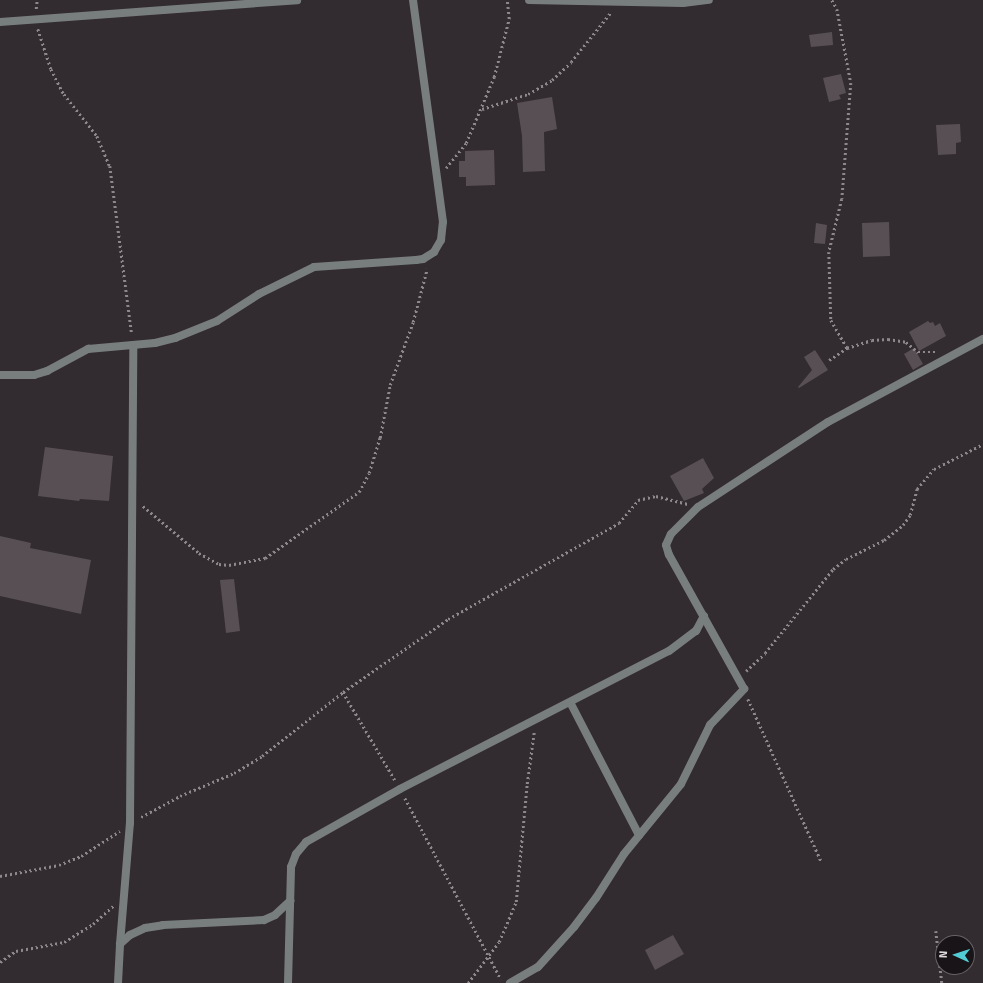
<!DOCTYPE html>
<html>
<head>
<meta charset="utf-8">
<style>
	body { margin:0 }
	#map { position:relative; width:983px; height:983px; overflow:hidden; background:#322b2f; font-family:"Fira Sans",sans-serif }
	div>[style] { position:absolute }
	.building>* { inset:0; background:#574f54 }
	.path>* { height:2.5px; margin-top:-1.25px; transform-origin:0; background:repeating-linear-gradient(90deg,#8e888b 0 2px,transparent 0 5px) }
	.street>* { height:8px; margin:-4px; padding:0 4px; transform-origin:4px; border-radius:4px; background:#787e7e }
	span { translate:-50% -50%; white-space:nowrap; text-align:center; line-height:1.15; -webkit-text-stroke:3px #181417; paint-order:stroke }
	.north { position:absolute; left:935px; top:935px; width:40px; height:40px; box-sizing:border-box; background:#181417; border:1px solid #666265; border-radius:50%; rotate:273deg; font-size:11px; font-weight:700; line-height:16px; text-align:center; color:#dcd7da }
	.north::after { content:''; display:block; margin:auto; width:14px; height:18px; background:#51ccd4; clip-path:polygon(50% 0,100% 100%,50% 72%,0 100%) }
</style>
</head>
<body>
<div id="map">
	<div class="building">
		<i style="clip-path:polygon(832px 32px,833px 45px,811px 47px,809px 35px)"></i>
		<i style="clip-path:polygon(841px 74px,846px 93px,839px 95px,841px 99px,829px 102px,823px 78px)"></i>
		<i style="clip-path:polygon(552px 97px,557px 129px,544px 132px,545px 171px,523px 172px,522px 136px,517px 103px)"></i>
		<i style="clip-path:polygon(960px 124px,961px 142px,956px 143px,956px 154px,938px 155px,936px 125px)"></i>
		<i style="clip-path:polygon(494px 150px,495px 185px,466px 186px,466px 177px,459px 177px,459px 161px,465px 161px,465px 151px)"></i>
		<i style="clip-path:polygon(889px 222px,890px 256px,863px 257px,862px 223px)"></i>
		<i style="clip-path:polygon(816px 223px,827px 225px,825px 244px,814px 243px)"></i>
		<i style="clip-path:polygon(928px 321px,930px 323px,933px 322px,935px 326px,940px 323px,946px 336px,919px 351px,909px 332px)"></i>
		<i style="clip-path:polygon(914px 348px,923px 364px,913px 370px,904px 354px)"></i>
		<i style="clip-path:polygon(815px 350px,828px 370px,799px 388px,798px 387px,812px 370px,804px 357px)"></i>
		<i style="clip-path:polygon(45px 447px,113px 456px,109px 501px,80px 499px,79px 501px,38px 496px)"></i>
		<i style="clip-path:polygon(703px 458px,714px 478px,702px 489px,704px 493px,684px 501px,670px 476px)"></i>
		<i style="clip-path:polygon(0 536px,31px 543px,30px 548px,91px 560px,81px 614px,0 596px)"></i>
		<i style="clip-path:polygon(234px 579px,240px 631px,226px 633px,220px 580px)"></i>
		<i style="clip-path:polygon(673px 935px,684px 954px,655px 970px,645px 950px)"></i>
	</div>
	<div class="path">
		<i style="left:832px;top:0;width:10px;rotate:61deg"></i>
		<i style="left:837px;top:9px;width:75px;rotate:79.3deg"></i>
		<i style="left:851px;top:83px;width:116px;rotate:94.4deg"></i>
		<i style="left:842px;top:199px;width:55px;rotate:103.8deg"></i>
		<i style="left:829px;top:252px;width:68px;rotate:88.3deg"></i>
		<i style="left:831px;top:320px;width:32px;rotate:60deg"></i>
		<i style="left:36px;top:9px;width:9px;rotate:-84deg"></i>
		<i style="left:38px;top:29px;width:42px;rotate:72deg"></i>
		<i style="left:51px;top:69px;width:28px;rotate:63deg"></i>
		<i style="left:64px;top:94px;width:53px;rotate:51.8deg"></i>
		<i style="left:97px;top:136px;width:33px;rotate:67deg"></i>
		<i style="left:110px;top:166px;width:170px;rotate:82.6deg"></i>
		<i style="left:482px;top:109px;width:48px;rotate:-18.1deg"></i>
		<i style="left:528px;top:94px;width:28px;rotate:-30deg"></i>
		<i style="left:552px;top:80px;width:26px;rotate:-43deg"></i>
		<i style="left:571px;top:62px;width:64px;rotate:-51.3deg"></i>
		<i style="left:446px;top:168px;width:32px;rotate:-51deg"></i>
		<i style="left:466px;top:143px;width:72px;rotate:-67deg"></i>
		<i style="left:494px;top:77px;width:60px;rotate:-75.5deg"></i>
		<i style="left:509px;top:19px;width:19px;rotate:-96deg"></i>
		<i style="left:829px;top:360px;width:22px;rotate:-34deg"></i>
		<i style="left:847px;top:348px;width:26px;rotate:-18deg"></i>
		<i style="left:872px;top:340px;width:16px;rotate:-4deg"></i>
		<i style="left:888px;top:339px;width:18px;rotate:9deg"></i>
		<i style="left:906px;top:342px;width:16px;rotate:40deg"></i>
		<i style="left:918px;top:352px;width:18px"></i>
		<i style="left:143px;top:506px;width:73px;rotate:40deg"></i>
		<i style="left:199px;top:553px;width:23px;rotate:29deg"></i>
		<i style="left:219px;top:564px;width:10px;rotate:6deg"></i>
		<i style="left:229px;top:565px;width:37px;rotate:-11deg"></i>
		<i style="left:265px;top:558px;width:115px;rotate:-35.1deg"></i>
		<i style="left:359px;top:492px;width:21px;rotate:-62deg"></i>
		<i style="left:369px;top:473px;width:37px;rotate:-73deg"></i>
		<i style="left:380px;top:438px;width:54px;rotate:-79.3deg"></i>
		<i style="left:390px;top:385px;width:67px;rotate:-69.9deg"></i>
		<i style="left:413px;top:322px;width:55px;rotate:-75.2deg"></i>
		<i style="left:746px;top:671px;width:26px;rotate:-43deg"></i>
		<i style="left:765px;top:653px;width:108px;rotate:-51deg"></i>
		<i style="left:833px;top:569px;width:16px;rotate:-38deg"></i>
		<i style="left:846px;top:559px;width:42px;rotate:-26.6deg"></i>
		<i style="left:884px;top:540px;width:24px;rotate:-38deg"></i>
		<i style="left:903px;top:525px;width:12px;rotate:-55deg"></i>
		<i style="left:910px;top:515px;width:27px;rotate:-75deg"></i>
		<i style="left:917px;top:489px;width:26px;rotate:-50deg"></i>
		<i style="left:934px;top:469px;width:55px;rotate:-27deg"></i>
		<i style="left:343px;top:692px;width:102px;rotate:59.4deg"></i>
		<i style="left:748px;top:699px;width:178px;rotate:65.7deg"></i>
		<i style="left:405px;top:798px;width:205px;rotate:62.1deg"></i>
		<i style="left:141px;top:817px;width:44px;rotate:-28.3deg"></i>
		<i style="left:180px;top:796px;width:59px;rotate:-23.1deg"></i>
		<i style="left:234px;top:773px;width:33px;rotate:-31deg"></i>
		<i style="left:262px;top:756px;width:103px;rotate:-38.3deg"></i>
		<i style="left:343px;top:692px;width:128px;rotate:-34.8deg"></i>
		<i style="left:448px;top:619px;width:196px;rotate:-29.3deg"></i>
		<i style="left:619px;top:523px;width:30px;rotate:-50deg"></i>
		<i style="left:638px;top:500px;width:18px;rotate:-13deg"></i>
		<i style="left:656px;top:496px;width:33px;rotate:14deg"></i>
		<i style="left:0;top:876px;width:60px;rotate:-10.6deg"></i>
		<i style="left:59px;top:865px;width:24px;rotate:-22deg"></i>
		<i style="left:81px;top:856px;width:46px;rotate:-32.7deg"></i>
		<i style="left:936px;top:931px;width:52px;rotate:83.4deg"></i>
		<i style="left:0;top:962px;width:19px;rotate:-35deg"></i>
		<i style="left:16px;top:951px;width:49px;rotate:-10.6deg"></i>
		<i style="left:64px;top:942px;width:34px;rotate:-32deg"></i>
		<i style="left:93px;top:924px;width:27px;rotate:-42deg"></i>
		<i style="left:468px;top:983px;width:51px;rotate:-52.9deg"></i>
		<i style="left:499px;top:942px;width:43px;rotate:-67deg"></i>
		<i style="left:516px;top:902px;width:119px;rotate:-84.7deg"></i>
		<i style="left:527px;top:784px;width:52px;rotate:-82.3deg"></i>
	</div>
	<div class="street">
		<i style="left:529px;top:0;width:154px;rotate:1.1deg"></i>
		<i style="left:683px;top:3px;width:26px;rotate:-7deg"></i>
		<i style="left:0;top:22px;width:298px;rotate:-4.2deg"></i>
		<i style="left:0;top:375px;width:34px"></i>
		<i style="left:34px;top:375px;width:14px;rotate:-17deg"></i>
		<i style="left:47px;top:371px;width:47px;rotate:-28.2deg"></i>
		<i style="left:88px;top:349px;width:67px;rotate:-5.1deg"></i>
		<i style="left:155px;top:343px;width:21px;rotate:-14deg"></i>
		<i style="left:175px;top:338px;width:45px;rotate:-22deg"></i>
		<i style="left:217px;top:321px;width:50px;rotate:-32.7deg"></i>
		<i style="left:259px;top:294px;width:61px;rotate:-26.1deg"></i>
		<i style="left:314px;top:267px;width:102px;rotate:-3.9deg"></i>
		<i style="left:416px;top:260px;width:7px;rotate:-8deg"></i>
		<i style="left:423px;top:259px;width:13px;rotate:-32deg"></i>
		<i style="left:434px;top:252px;width:14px;rotate:-60deg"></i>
		<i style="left:441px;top:240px;width:18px;rotate:-84deg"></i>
		<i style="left:443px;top:222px;width:224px;rotate:-97.7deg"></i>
		<i style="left:571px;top:704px;width:148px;rotate:62.6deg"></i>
		<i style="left:120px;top:944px;width:121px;rotate:-85.3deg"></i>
		<i style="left:130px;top:823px;width:478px;rotate:-89.6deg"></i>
		<i style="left:118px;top:983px;width:39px;rotate:-87deg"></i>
		<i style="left:120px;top:944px;width:13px;rotate:-42deg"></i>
		<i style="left:130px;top:935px;width:17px;rotate:-25deg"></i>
		<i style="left:145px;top:928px;width:18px;rotate:-9deg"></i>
		<i style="left:163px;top:925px;width:101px;rotate:-2.8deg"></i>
		<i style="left:264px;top:920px;width:12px;rotate:-24deg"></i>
		<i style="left:275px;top:915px;width:21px;rotate:-43deg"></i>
		<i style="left:288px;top:983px;width:116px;rotate:-88.5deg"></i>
		<i style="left:291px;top:867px;width:14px;rotate:-69deg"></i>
		<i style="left:296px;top:854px;width:16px;rotate:-50deg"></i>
		<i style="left:306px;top:842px;width:108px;rotate:-29.4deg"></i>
		<i style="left:400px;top:789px;width:302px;rotate:-27.2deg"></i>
		<i style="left:669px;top:651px;width:34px;rotate:-37deg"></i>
		<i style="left:696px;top:631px;width:17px;rotate:-62deg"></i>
		<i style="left:510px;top:983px;width:32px;rotate:-30deg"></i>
		<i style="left:538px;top:967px;width:54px;rotate:-48deg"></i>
		<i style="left:574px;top:927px;width:36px;rotate:-53deg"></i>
		<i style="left:596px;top:898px;width:52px;rotate:-57.5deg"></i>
		<i style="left:624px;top:854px;width:90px;rotate:-50.8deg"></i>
		<i style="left:681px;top:784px;width:66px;rotate:-63.8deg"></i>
		<i style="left:710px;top:725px;width:50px;rotate:-46.6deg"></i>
		<i style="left:744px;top:689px;width:154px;rotate:-119.2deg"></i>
		<i style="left:669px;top:555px;width:10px;rotate:-107deg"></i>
		<i style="left:666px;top:545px;width:12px;rotate:-66deg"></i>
		<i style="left:671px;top:534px;width:38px;rotate:-45deg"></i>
		<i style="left:698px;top:507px;width:155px;rotate:-33.2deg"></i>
		<i style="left:828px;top:422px;width:176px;rotate:-28.2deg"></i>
	</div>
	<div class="north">N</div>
</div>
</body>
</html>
